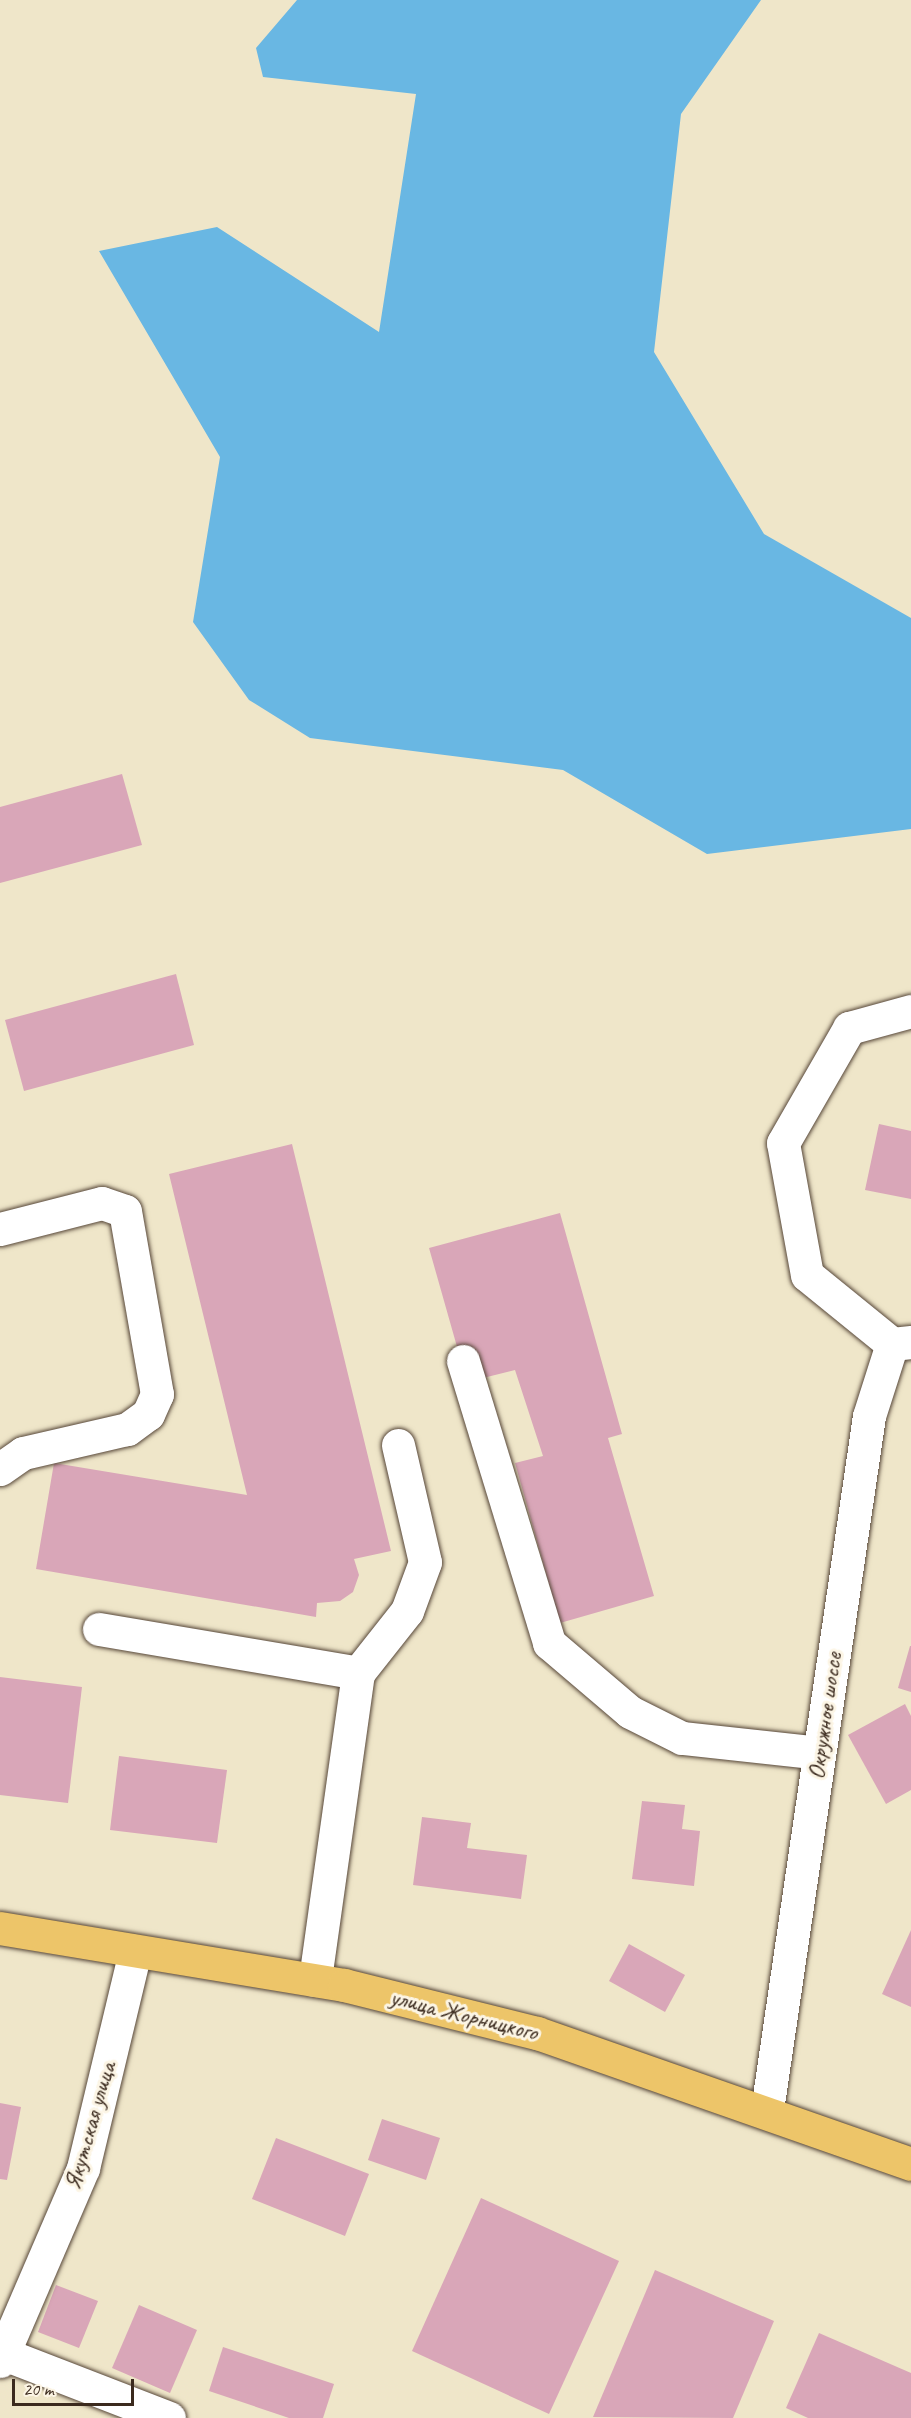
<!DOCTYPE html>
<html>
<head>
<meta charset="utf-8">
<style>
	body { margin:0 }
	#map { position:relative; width:911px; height:2418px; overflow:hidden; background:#efe6c9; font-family:Caveat,sans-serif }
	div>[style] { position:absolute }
	.water>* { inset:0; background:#69b7e3 }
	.building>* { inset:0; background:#d9a6b8 }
	.roads { filter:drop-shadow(0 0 2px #564638) drop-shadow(0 0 2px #564638) }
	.minor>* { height:33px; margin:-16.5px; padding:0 16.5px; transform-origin:16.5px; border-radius:16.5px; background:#fff }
	.major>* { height:33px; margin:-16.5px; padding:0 16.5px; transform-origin:16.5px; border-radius:16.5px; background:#edc569 }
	span { translate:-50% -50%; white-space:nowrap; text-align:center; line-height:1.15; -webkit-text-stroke:6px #fcf5e5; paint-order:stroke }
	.street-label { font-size:24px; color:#3b2a1e }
	.scale { position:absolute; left:12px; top:2379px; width:122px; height:27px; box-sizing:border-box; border:3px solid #3b2a1e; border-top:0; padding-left:8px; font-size:18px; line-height:21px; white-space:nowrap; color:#3b2a1e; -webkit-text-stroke:4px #fcf5e5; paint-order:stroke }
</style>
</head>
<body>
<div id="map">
	<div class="water">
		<i style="clip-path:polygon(297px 0,761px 0,681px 114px,654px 352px,764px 534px,911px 618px,911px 829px,707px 854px,563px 770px,310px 738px,249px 700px,193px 622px,220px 457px,99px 251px,217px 227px,379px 332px,416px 94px,263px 77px,256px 48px)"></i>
	</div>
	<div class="building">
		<i style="clip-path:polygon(122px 774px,142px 845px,0 883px,0 807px)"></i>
		<i style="clip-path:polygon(176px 974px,194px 1045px,24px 1091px,5px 1020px)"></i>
		<i style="clip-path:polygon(879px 1124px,911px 1131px,911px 1199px,865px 1190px)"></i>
		<i style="clip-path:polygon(292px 1144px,391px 1551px,354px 1559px,359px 1575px,353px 1592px,340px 1601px,317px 1603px,316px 1617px,36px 1569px,54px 1463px,247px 1495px,169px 1174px)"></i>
		<i style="clip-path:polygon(560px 1213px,622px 1434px,608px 1438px,654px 1596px,560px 1623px,515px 1463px,543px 1456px,515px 1370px,467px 1382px,429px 1248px)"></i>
		<i style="clip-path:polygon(910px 1646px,911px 1646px,911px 1692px,898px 1688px)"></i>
		<i style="clip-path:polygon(0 1677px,82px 1687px,68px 1803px,0 1795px)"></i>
		<i style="clip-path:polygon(905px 1704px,911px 1716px,911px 1790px,886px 1804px,848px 1735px)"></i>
		<i style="clip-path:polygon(119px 1756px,227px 1770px,217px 1843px,110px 1830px)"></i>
		<i style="clip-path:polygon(642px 1801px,685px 1805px,682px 1829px,700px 1831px,694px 1886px,632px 1879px)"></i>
		<i style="clip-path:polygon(422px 1817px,471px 1823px,467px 1848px,527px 1855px,521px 1899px,413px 1885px)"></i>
		<i style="clip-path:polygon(911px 1930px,911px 2007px,882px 1994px)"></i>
		<i style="clip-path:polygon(629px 1944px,685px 1975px,665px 2012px,609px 1981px)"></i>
		<i style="clip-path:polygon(0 2103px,21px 2107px,7px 2180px,0 2179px)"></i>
		<i style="clip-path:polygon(382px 2119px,440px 2138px,426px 2180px,368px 2160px)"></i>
		<i style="clip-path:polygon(276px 2138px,369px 2174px,345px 2236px,252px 2199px)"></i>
		<i style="clip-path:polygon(481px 2198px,619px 2261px,549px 2414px,412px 2351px)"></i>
		<i style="clip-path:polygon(655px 2270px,774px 2321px,733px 2418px,593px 2417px)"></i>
		<i style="clip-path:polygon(56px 2285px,98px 2301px,79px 2348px,38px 2332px)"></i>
		<i style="clip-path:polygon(139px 2305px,197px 2330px,170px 2393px,112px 2368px)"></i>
		<i style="clip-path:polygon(819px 2333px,911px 2373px,911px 2418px,808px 2418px,786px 2408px)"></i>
		<i style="clip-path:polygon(223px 2347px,334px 2384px,323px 2418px,289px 2418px,209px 2391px)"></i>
	</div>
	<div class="roads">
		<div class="minor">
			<i style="left:0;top:1229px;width:105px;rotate:-14.3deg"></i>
			<i style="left:102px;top:1203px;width:24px;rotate:19deg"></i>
			<i style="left:125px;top:1211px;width:186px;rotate:80.1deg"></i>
			<i style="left:157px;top:1394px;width:22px;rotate:114deg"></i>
			<i style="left:148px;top:1414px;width:26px;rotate:144deg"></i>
			<i style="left:127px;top:1429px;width:107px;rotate:167deg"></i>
			<i style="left:23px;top:1453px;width:28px;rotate:145deg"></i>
			<i style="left:892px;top:1344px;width:109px;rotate:-140.9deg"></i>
			<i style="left:807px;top:1275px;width:134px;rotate:-100.3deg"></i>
			<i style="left:783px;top:1143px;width:133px;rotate:-60.1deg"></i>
			<i style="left:849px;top:1028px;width:64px;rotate:-15.3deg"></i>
			<i style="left:463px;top:1361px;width:295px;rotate:73deg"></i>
			<i style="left:549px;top:1643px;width:106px;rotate:40.4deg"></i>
			<i style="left:630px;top:1712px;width:58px;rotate:26.6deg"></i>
			<i style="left:682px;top:1738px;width:138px;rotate:6.2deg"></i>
			<i style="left:99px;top:1629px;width:263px;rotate:9.6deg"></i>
			<i style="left:358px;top:1673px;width:310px;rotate:98deg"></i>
			<i style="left:358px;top:1673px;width:79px;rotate:-51.7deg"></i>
			<i style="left:407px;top:1611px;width:52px;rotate:-69.8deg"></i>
			<i style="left:425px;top:1562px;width:120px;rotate:-103deg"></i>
			<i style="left:767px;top:2110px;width:701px;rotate:-81.64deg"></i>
			<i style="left:869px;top:1416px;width:76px;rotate:-72.3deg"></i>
			<i style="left:892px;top:1344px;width:19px;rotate:-6deg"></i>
			<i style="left:4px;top:2354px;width:177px;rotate:21.2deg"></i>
			<i style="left:0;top:2361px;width:210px;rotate:-66.7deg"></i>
			<i style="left:83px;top:2168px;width:223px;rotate:-76.5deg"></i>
		</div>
		<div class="major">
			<i style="left:0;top:1928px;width:349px;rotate:9.4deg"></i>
			<i style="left:344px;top:1985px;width:199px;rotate:14deg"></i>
			<i style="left:537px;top:2033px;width:396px;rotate:19.3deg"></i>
		</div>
	</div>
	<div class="street-label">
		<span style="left:825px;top:1716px;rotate:-82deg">Окружное шоссе</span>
		<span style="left:464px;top:2015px;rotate:14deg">улица Жорницкого</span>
		<span style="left:90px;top:2126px;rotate:-74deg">Якутская улица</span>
	</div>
	<div class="scale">20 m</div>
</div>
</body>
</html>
